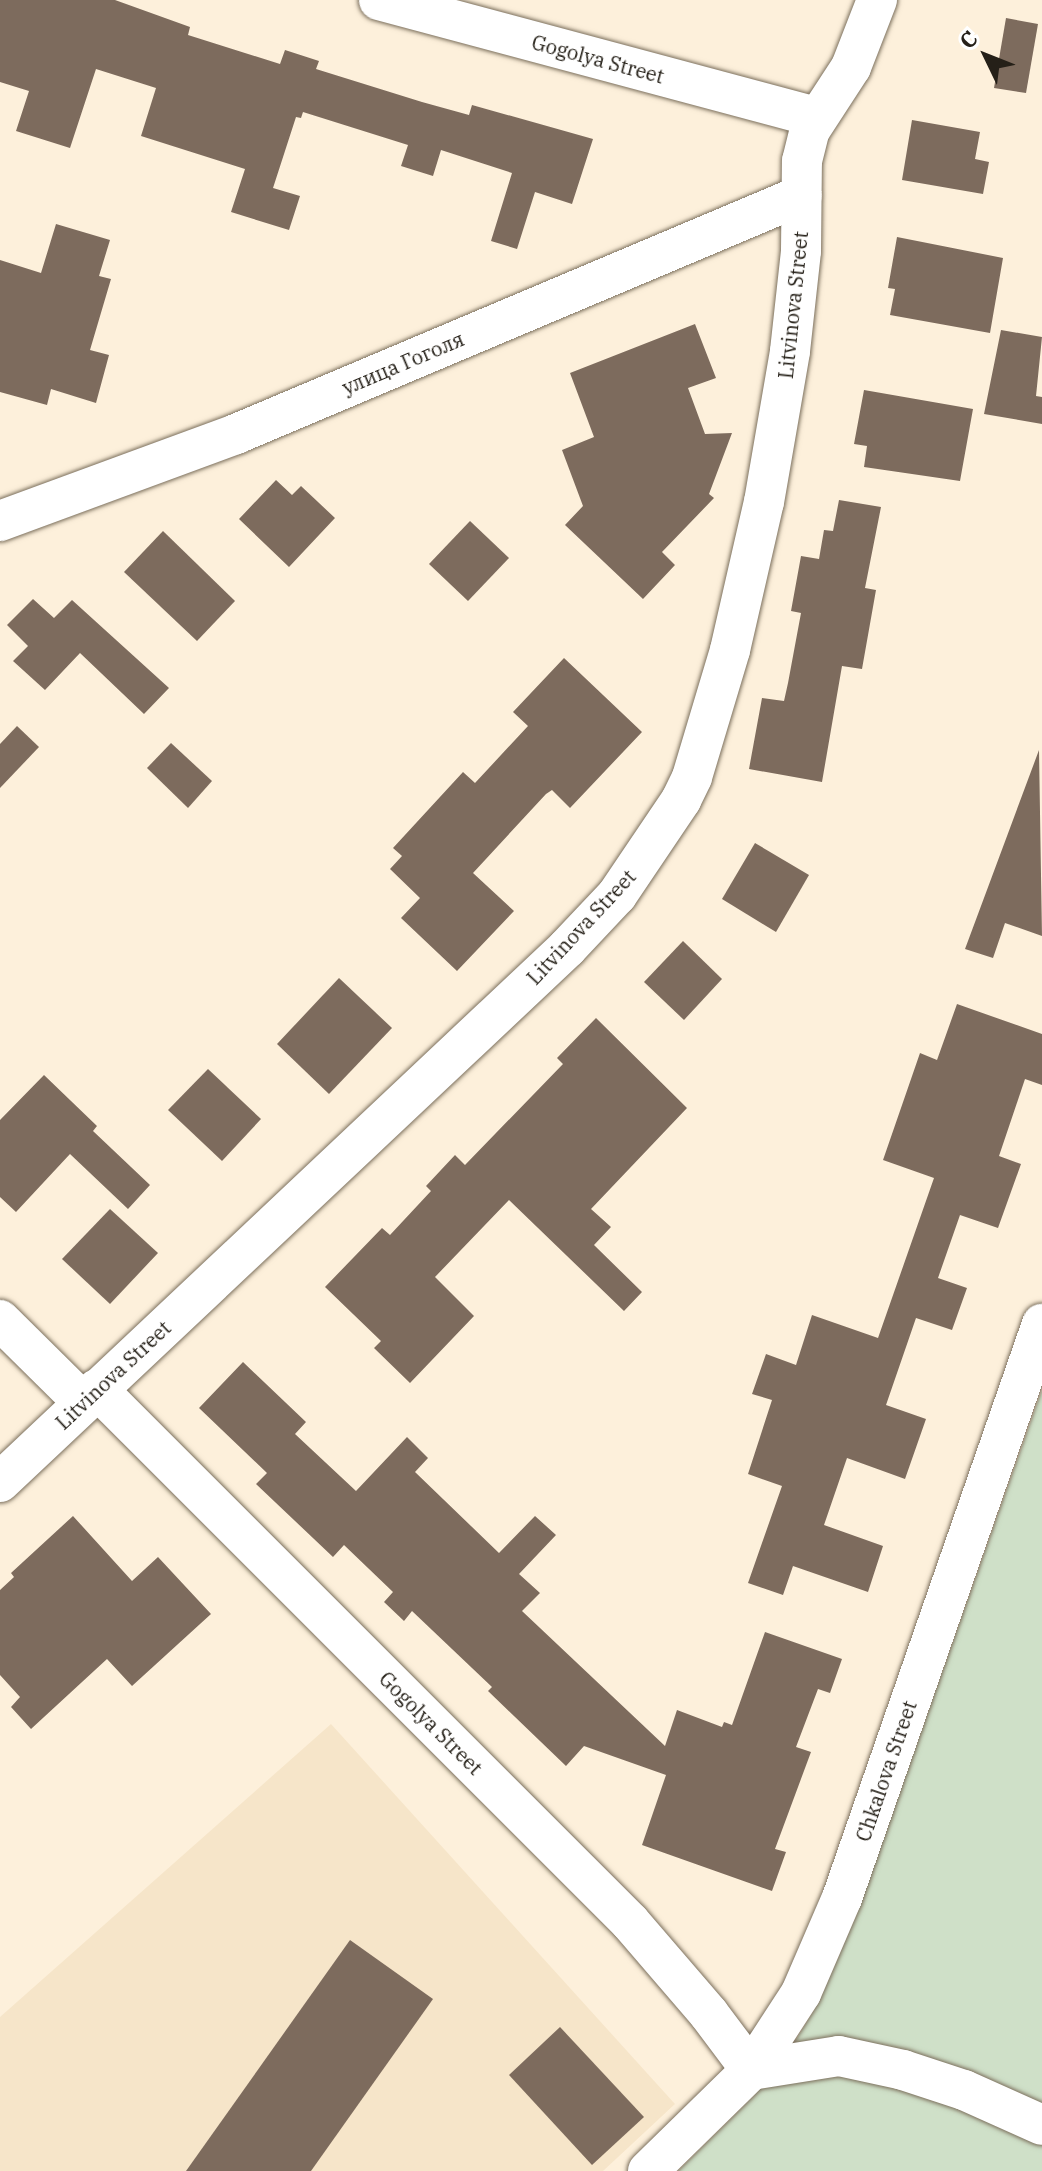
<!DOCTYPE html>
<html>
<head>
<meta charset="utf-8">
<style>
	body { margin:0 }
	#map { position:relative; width:1042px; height:2171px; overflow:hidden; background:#fdf0db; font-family:"IBM Plex Serif",serif }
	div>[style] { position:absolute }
	.built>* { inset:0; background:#f6e5c9 }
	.green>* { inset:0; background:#cfe0c8 }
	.building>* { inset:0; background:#7d6b5d }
	.roads { filter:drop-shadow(0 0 2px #7b6f5c) drop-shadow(0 0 2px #7b6f5c) }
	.minor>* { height:40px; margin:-20px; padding:0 20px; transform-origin:20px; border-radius:20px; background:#fff }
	span { translate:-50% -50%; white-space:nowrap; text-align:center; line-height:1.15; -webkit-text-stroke:6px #fff; paint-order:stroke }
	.street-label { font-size:20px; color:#252018 }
	.north { position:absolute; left:946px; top:16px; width:80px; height:80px; -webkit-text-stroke:6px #fff; paint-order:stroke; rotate:313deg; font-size:22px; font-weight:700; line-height:32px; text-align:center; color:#252018 }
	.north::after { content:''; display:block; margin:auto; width:28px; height:36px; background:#252018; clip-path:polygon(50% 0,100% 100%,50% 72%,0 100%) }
</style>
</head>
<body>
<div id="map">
	<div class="built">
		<i style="clip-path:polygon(331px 1724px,675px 2104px,603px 2171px,0 2171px,0 2017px)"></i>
	</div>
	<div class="green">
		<i style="clip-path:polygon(1042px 1390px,1042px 2171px,678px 2171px,754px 2096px,791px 2048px,819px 2002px,857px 1914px)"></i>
	</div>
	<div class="building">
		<i style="clip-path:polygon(0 0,115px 0,190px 27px,188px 35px,280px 64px,285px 50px,319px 61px,316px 69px,422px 102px,469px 115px,472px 105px,593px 139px,572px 204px,535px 192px,517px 249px,491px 241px,512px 173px,441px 150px,433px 176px,401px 166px,408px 145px,303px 112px,301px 118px,296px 117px,273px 188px,300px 196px,289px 230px,231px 212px,245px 169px,141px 136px,156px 88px,96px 69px,70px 148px,16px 131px,29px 91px,0 82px)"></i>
		<i style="clip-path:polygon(1006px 18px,1038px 24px,1026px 93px,994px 88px)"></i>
		<i style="clip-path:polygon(912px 120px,980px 132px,975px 159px,989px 162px,983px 194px,902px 180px)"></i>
		<i style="clip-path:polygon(56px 224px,110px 240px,99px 276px,111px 279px,90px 350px,109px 355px,96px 403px,51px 389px,47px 405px,0 392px,0 260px,41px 273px)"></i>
		<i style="clip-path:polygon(897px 237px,1003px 258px,990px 333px,890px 315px,895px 289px,888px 288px)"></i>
		<i style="clip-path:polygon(695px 324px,716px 378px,688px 388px,705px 434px,732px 433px,709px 494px,714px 498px,662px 552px,675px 565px,643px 599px,565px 525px,583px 506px,562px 450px,594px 437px,570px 373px)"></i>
		<i style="clip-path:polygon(1001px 330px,1042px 337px,1036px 396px,1042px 397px,1042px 424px,984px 414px)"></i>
		<i style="clip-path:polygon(864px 390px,973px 409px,960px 481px,864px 467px,867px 446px,854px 444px)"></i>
		<i style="clip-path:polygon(276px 480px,292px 495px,301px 486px,335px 518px,289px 567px,239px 519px)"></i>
		<i style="clip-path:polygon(839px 500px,881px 507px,865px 588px,876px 590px,862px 669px,842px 666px,822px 782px,749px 769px,762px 698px,784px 701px,788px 683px,801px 613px,791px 611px,801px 556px,819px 559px,824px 530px,833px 531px)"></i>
		<i style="clip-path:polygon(470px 521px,509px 558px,468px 601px,429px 564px)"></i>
		<i style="clip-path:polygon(163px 531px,235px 601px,197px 641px,124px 572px)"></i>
		<i style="clip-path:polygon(33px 599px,54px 618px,72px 600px,169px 688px,144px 714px,80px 653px,45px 690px,13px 661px,28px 646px,7px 625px)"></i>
		<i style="clip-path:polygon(564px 658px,642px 732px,570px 808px,552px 790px,546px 794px,473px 873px,514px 911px,457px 971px,401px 918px,420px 898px,390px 869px,402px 856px,393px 848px,463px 772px,475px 783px,528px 726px,513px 712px)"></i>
		<i style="clip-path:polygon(17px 726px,39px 747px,0 788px,0 744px)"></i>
		<i style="clip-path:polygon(171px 743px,212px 781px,188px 808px,147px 768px)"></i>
		<i style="clip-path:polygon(1039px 750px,1042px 936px,1005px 923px,993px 958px,965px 949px)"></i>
		<i style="clip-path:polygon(755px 843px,809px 875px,776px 932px,722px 899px)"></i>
		<i style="clip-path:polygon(683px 941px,722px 979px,684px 1020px,644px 982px)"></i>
		<i style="clip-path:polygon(339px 978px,392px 1028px,329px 1094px,277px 1044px)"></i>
		<i style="clip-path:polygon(957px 1004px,1042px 1034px,1042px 1085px,1025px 1079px,999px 1156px,1021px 1164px,998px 1228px,960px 1215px,938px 1278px,967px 1288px,952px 1330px,916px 1318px,886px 1405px,926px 1419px,905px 1479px,847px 1458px,824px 1525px,883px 1546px,868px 1592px,793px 1566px,783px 1595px,748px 1583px,782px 1486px,748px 1474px,772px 1400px,752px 1394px,766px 1354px,796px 1365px,812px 1315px,878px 1338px,934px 1178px,883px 1160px,920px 1053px,937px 1060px)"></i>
		<i style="clip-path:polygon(596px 1018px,687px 1108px,591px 1209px,611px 1227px,594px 1245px,642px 1292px,624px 1311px,509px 1200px,435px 1277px,474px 1316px,410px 1383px,374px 1348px,381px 1341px,325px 1287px,382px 1228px,390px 1235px,431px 1191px,426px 1186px,455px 1155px,465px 1165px,563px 1064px,557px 1058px)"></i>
		<i style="clip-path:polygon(208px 1069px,261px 1119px,222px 1161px,168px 1110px)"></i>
		<i style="clip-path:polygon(44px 1075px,97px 1126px,93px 1131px,150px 1185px,128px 1209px,70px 1154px,16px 1212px,0 1197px,0 1120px)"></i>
		<i style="clip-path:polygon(110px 1209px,158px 1253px,110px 1304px,62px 1259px)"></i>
		<i style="clip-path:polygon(243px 1362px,306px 1422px,295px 1434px,356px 1491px,407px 1437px,428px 1458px,415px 1472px,499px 1553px,535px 1516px,556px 1535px,519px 1574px,540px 1593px,522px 1611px,665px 1746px,677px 1710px,722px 1727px,724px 1722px,732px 1725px,765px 1632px,842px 1659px,830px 1693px,818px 1689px,796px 1747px,811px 1752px,775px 1849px,786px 1852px,772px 1891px,642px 1845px,666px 1775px,584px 1746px,566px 1766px,488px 1691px,492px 1687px,412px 1611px,404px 1621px,384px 1602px,393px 1592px,344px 1545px,333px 1557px,256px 1484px,267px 1473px,199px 1408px)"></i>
		<i style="clip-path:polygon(73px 1516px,132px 1581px,158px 1557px,211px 1614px,132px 1686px,107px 1659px,31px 1729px,11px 1707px,20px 1697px,0 1675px,0 1590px,14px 1577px,11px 1573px)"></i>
		<i style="clip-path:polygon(350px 1940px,433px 1999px,311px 2171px,186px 2171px)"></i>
		<i style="clip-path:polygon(560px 2027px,644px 2117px,592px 2165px,509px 2075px)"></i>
	</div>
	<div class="roads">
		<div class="minor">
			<i style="left:379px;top:0;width:453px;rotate:15deg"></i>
			<i style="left:0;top:521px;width:252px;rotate:-20.2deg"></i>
			<i style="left:236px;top:434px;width:614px;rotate:-22.89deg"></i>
			<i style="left:0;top:1320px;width:117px;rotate:44.7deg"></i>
			<i style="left:97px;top:1389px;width:754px;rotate:45deg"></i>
			<i style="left:630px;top:1922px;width:121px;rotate:49.3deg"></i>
			<i style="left:709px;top:2014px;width:70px;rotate:53.1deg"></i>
			<i style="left:751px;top:2070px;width:89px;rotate:-9deg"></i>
			<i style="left:839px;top:2056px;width:66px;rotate:12.3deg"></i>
			<i style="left:903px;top:2070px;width:64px;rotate:18.2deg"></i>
			<i style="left:964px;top:2090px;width:85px;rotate:24.2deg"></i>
			<i style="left:0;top:1482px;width:779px;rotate:-43.28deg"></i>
			<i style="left:567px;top:948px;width:73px;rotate:-46.7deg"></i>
			<i style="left:617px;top:895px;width:115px;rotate:-56deg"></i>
			<i style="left:681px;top:800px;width:25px;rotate:-64deg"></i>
			<i style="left:692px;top:777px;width:133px;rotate:-73.3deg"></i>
			<i style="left:730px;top:650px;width:152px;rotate:-77.1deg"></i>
			<i style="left:764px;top:502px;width:153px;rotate:-80.2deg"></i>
			<i style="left:790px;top:351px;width:101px;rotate:-83.7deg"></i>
			<i style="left:801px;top:251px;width:90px;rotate:-89.4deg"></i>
			<i style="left:802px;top:161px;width:32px;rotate:-76deg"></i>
			<i style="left:810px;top:130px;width:75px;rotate:-56.9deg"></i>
			<i style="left:851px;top:67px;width:72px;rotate:-68.8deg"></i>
			<i style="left:648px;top:2171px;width:144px;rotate:-44.4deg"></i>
			<i style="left:751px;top:2070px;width:92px;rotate:-57deg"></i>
			<i style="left:801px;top:1993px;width:103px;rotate:-66.7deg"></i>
			<i style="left:842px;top:1898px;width:608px;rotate:-70.79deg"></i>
		</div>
	</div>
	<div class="street-label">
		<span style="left:598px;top:59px;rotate:15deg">Gogolya Street</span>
		<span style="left:793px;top:305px;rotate:-84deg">Litvinova Street</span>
		<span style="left:403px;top:363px;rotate:-23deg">улица Гоголя</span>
		<span style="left:581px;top:927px;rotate:-47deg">Litvinova Street</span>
		<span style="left:113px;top:1375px;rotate:-43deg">Litvinova Street</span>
		<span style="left:431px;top:1723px;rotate:45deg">Gogolya Street</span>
		<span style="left:886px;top:1771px;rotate:-71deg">Chkalova Street</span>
	</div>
	<div class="north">С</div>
</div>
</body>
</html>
